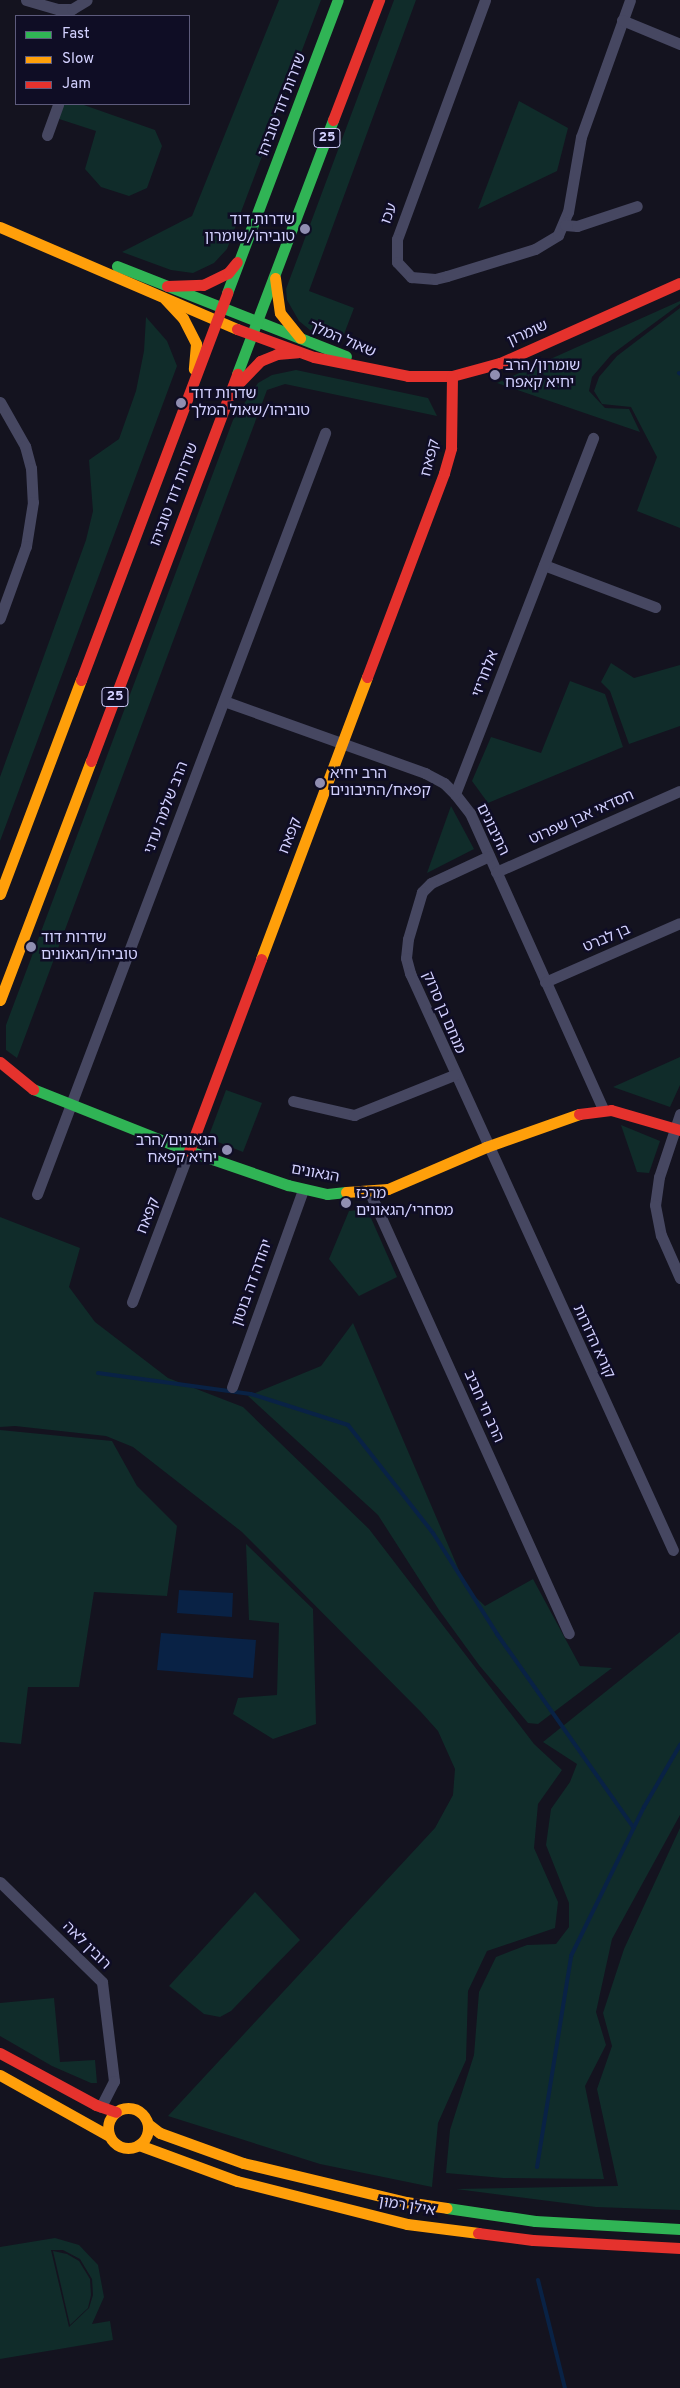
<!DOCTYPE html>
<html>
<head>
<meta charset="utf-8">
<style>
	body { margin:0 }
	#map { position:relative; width:680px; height:2388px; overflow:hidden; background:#14131f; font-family:Overpass,"Noto Sans Hebrew",sans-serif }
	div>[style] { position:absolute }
	.green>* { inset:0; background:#102c2a }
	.water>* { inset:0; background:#092245 }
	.stream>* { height:4px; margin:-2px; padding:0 2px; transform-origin:2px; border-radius:2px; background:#092245 }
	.street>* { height:11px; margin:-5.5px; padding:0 5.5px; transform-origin:5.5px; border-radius:5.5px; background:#464761 }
	.fast>* { height:11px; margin:-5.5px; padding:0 5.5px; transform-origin:5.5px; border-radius:5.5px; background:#30b455 }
	.slow>* { height:11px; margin:-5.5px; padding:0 5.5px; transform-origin:5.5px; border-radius:5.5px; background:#ff9f0a }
	.slow>.ring { margin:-5.5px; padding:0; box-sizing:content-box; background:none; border:11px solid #ff9f0a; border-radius:50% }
	.jam>* { height:11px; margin:-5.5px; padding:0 5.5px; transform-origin:5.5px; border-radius:5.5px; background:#e5322d }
	.dots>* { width:14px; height:14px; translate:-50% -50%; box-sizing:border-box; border:2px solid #0f0d25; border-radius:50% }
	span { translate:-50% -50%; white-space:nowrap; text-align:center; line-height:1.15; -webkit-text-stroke:5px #0f0d25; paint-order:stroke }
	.shield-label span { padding:1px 4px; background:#0f0d25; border:1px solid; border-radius:4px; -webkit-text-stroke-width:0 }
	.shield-label { font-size:14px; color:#d3d1ff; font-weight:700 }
	.street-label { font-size:15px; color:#d3d1ff }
	.poi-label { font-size:15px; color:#d3d1ff }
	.right { translate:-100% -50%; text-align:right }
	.left { translate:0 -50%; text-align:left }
	.legend { position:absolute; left:15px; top:15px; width:175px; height:90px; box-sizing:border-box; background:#0f0d25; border:1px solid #5d5b7c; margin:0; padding:6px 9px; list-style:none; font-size:15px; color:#d3d1ff }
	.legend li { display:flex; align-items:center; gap:10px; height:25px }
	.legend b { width:25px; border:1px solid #5d5b7c }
</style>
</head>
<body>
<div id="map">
	<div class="green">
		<i style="clip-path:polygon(279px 0,321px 0,227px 249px,214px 263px,193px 273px,171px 270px,122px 252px,192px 216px)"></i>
		<i style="clip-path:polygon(394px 0,416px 0,309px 291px,354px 308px,341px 342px,310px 330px,299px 321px,287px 300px,286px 289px)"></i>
		<i style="clip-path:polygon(519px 101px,568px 128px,557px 171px,478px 209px)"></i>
		<i style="clip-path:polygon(58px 104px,81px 104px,155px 130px,162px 146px,147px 188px,129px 196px,101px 187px,85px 169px,96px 131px,53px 117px)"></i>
		<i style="clip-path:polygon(680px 301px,680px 304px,611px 355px,592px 377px,589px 391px,605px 408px,629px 409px,640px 432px,497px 383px)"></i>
		<i style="clip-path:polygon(680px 308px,680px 528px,637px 511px,657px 457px,631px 407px,602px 404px,594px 391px,599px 377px,617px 356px)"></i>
		<i style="clip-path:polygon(146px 317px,167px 341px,177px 366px,0 841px,0 777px,86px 540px,93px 511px,89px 460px,119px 439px,136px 391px,144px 351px)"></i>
		<i style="clip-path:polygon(296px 370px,428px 398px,437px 416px,285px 384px,267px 390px,17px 1058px,6px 1050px,6px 1025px,233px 420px,258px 383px,272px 375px)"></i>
		<i style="clip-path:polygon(611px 663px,634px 678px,680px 665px,680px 726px,629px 744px,610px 691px,601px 682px)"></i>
		<i style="clip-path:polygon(570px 681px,605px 694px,623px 747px,488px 803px,472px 781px,491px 737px,541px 753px)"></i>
		<i style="clip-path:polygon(451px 806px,474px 849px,427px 873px)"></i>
		<i style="clip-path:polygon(680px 1057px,680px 1085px,670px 1107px,613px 1087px)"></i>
		<i style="clip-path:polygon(226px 1090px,262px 1103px,243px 1152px,208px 1138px)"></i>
		<i style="clip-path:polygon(621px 1125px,660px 1141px,649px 1173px,637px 1172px)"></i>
		<i style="clip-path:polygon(367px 1209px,397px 1277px,359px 1296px,329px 1259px,349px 1211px)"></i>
		<i style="clip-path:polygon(0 1217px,80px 1248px,69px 1287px,95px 1322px,168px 1378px,243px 1407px,369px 1529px,534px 1744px,562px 1770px,538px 1804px,534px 1848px,558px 1902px,555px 1928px,487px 1951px,468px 1991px,466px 2060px,438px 2123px,432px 2187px,320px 2164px,168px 2116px,435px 1828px,453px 1795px,455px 1769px,438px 1731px,421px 1712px,242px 1532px,133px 1447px,106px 1436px,15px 1426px,0 1427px)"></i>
		<i style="clip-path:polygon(353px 1323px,467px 1589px,485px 1606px,533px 1579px,580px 1666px,612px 1668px,538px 1724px,528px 1723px,479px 1665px,439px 1610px,378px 1515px,248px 1396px,321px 1366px)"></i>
		<i style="clip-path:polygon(0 1430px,112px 1441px,137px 1486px,177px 1526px,167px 1596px,94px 1592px,79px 1687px,28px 1687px,21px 1744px,0 1742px)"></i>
		<i style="clip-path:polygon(246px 1544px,313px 1609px,316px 1724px,273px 1739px,233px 1714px,238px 1698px,277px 1695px,279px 1623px,249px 1620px)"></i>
		<i style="clip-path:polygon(680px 1632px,680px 1815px,612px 1939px,596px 2012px,606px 2045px,585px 2086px,604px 2179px,503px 2178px,446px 2173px,450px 2130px,474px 2055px,479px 1992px,496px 1957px,527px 1945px,556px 1944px,569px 1927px,569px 1903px,546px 1845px,551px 1809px,570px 1782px,577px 1764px,543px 1742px)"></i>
		<i style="clip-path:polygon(680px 1828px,680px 2210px,596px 2207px,456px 2189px,618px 2186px,597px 2089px,612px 2046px,603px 2013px,624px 1949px)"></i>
		<i style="clip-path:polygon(255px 1892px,300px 1940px,231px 2011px,220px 2017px,204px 2014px,169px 1986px)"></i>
		<i style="clip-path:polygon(54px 1998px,60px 2062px,95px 2060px,97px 2083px,91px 2083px,52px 2066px,0 2036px,0 2003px)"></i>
		<i style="clip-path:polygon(evenodd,55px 2238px,79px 2245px,98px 2265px,104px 2297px,92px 2324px,110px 2321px,113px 2340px,0 2359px,0 2247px,55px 2238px,51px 2250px,63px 2250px,80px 2259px,92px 2279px,93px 2295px,89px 2308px,69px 2327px,51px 2250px)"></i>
		<i style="clip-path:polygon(53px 2251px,67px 2254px,79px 2261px,90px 2279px,91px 2295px,88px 2308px,70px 2325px)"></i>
	</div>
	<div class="water">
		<i style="clip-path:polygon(179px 1590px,233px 1593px,232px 1617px,177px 1613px)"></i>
		<i style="clip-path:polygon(161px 1633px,256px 1640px,253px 1678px,157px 1670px)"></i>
	</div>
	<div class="stream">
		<i style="left:679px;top:373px;width:1px;rotate:45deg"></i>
		<i style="left:98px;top:1373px;width:154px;rotate:7.8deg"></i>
		<i style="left:251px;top:1394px;width:102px;rotate:17.7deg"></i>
		<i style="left:348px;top:1425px;width:137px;rotate:51.8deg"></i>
		<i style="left:433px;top:1533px;width:120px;rotate:57.6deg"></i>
		<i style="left:497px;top:1634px;width:237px;rotate:54.8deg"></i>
		<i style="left:537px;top:2167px;width:214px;rotate:-80.8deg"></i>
		<i style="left:571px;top:1956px;width:166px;rotate:-63.9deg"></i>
		<i style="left:644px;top:1807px;width:72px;rotate:-59.9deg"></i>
		<i style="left:538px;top:2280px;width:111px;rotate:76deg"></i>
	</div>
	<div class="street">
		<i style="left:26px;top:0;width:33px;rotate:16deg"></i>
		<i style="left:58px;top:9px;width:14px"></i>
		<i style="left:72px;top:9px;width:17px;rotate:-31deg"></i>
		<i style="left:485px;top:0;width:255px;rotate:110.2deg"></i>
		<i style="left:397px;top:239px;width:23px;rotate:90deg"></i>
		<i style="left:397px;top:262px;width:21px;rotate:47deg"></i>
		<i style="left:411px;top:277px;width:24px;rotate:5deg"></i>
		<i style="left:435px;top:279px;width:12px;rotate:-14deg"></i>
		<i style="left:447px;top:276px;width:92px;rotate:-17.1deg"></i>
		<i style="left:535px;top:249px;width:27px;rotate:-31deg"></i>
		<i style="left:558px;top:235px;width:25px;rotate:-67deg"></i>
		<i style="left:568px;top:212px;width:76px;rotate:-80.2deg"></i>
		<i style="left:581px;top:137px;width:145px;rotate:-70.3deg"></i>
		<i style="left:622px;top:20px;width:63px;rotate:22.5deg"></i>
		<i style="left:47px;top:135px;width:33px;rotate:-70deg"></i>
		<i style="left:565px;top:225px;width:12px;rotate:5deg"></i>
		<i style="left:577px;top:226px;width:63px;rotate:-18.4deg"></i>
		<i style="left:0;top:402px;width:51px;rotate:60.4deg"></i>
		<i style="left:25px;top:446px;width:23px;rotate:75deg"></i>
		<i style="left:31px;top:468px;width:34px;rotate:87deg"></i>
		<i style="left:33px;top:502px;width:45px;rotate:99deg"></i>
		<i style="left:26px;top:546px;width:77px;rotate:109.9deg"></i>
		<i style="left:544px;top:565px;width:119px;rotate:20.7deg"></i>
		<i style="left:224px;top:701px;width:214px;rotate:19.7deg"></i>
		<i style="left:425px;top:773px;width:21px;rotate:28deg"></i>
		<i style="left:444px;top:783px;width:16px;rotate:45deg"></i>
		<i style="left:455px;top:794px;width:24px;rotate:52deg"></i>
		<i style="left:470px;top:813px;width:325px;rotate:65.8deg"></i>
		<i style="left:455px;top:794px;width:382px;rotate:-68.8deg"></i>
		<i style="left:489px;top:856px;width:64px;rotate:155deg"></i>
		<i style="left:431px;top:883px;width:13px;rotate:135deg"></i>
		<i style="left:422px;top:892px;width:49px;rotate:106.6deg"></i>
		<i style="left:408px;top:939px;width:19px;rotate:96deg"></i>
		<i style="left:406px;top:958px;width:16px;rotate:75deg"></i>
		<i style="left:410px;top:973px;width:634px;rotate:65.5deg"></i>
		<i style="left:496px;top:872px;width:201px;rotate:-23.8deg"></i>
		<i style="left:545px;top:982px;width:147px;rotate:-23.6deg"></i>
		<i style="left:293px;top:1101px;width:63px;rotate:12.9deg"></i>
		<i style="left:354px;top:1115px;width:108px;rotate:-21.8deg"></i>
		<i style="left:680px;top:1114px;width:66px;rotate:108.4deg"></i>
		<i style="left:659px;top:1177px;width:28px;rotate:98deg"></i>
		<i style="left:655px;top:1205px;width:31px;rotate:79deg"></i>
		<i style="left:661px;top:1235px;width:47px;rotate:66.2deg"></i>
		<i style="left:370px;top:1193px;width:483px;rotate:65.7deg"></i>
		<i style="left:37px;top:1194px;width:814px;rotate:-69.27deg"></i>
		<i style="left:132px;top:1302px;width:161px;rotate:-69.3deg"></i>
		<i style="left:232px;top:1387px;width:209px;rotate:-70.2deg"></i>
		<i style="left:0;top:1882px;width:143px;rotate:44.4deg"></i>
		<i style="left:102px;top:1982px;width:100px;rotate:83.1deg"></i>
		<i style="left:114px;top:2081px;width:29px;rotate:117deg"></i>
	</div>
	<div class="fast">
		<i style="left:117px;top:266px;width:246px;rotate:21.5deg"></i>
		<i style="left:227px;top:293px;width:313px;rotate:-69.3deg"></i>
		<i style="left:237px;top:374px;width:272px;rotate:-69.3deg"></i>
		<i style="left:33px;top:1089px;width:168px;rotate:21.7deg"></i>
		<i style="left:189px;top:1151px;width:105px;rotate:19deg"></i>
		<i style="left:288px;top:1185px;width:40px;rotate:13deg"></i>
		<i style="left:327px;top:1194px;width:19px;rotate:-6deg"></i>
		<i style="left:447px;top:2208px;width:89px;rotate:8.4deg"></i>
		<i style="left:535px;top:2221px;width:145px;rotate:3.2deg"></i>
	</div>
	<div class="slow">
		<i style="left:0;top:227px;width:258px;rotate:23.3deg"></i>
		<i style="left:275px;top:278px;width:35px;rotate:82deg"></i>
		<i style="left:280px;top:313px;width:32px;rotate:51deg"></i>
		<i style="left:165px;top:299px;width:26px;rotate:47deg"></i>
		<i style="left:183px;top:318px;width:29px;rotate:63deg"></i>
		<i style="left:196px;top:344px;width:25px;rotate:95deg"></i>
		<i style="left:0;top:894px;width:229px;rotate:-69.3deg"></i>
		<i style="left:261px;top:959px;width:301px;rotate:-69.4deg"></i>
		<i style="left:0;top:1000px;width:256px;rotate:-69.2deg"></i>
		<i style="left:346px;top:1192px;width:42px;rotate:-4.1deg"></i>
		<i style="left:388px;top:1189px;width:107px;rotate:-23.2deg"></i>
		<i style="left:486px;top:1147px;width:99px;rotate:-19.5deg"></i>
		<i style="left:0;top:2075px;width:125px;rotate:29.2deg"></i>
		<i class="ring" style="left:108px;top:2108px;width:29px;height:29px"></i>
		<i style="left:148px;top:2124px;width:15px;rotate:37deg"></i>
		<i style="left:160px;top:2133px;width:88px;rotate:19.9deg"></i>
		<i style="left:243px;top:2163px;width:168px;rotate:13.5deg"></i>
		<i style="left:406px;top:2202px;width:41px;rotate:8.3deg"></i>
		<i style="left:139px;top:2145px;width:104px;rotate:20.2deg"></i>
		<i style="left:237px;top:2181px;width:175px;rotate:14.2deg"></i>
		<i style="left:407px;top:2224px;width:72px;rotate:7.2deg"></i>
	</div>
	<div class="jam">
		<i style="left:333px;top:120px;width:129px;rotate:-69deg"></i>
		<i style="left:167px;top:286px;width:36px;rotate:-2deg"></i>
		<i style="left:203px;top:285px;width:28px;rotate:-26deg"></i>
		<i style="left:228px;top:273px;width:14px;rotate:-51deg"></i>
		<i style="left:237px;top:329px;width:82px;rotate:20deg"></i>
		<i style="left:314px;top:357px;width:96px;rotate:11.4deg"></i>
		<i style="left:408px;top:376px;width:44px"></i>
		<i style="left:452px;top:376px;width:50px;rotate:-15.2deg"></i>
		<i style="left:500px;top:363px;width:197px;rotate:-24deg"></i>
		<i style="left:238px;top:384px;width:32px;rotate:-46deg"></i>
		<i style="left:260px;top:361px;width:18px;rotate:-22deg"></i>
		<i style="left:277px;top:354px;width:21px;rotate:-5deg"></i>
		<i style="left:367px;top:677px;width:218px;rotate:-69.3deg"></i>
		<i style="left:444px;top:473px;width:26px;rotate:-74deg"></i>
		<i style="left:451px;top:448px;width:72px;rotate:-89.2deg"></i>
		<i style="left:81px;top:680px;width:414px;rotate:-69.3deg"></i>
		<i style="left:91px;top:761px;width:414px;rotate:-69.3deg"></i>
		<i style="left:0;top:1062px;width:43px;rotate:39.3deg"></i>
		<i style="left:579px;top:1114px;width:32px;rotate:-7deg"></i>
		<i style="left:611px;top:1110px;width:72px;rotate:16.2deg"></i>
		<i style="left:189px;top:1151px;width:205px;rotate:-69.4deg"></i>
		<i style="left:0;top:2053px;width:109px;rotate:28.4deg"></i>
		<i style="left:96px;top:2105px;width:21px;rotate:19deg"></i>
		<i style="left:478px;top:2233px;width:55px;rotate:7.3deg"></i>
		<i style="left:533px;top:2240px;width:147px;rotate:3.1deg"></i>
	</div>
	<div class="dots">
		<i style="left:305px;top:229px;background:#908eb1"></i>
		<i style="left:495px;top:375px;background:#908eb1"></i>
		<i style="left:181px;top:403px;background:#908eb1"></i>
		<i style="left:320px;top:783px;background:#908eb1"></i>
		<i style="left:31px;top:947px;background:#908eb1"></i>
		<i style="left:227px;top:1150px;background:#908eb1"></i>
		<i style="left:346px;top:1203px;background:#908eb1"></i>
	</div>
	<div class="shield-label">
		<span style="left:327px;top:138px">25</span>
		<span style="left:115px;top:697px">25</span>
	</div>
	<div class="street-label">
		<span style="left:283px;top:105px;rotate:-69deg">שדרות דוד טוביהו</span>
		<span style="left:390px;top:214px;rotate:-70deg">עכו</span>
		<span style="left:528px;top:334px;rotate:-24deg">שומרון</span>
		<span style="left:342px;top:340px;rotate:23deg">שאול המלך</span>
		<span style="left:431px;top:458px;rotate:-76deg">קפאח</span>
		<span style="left:175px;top:495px;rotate:-69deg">שדרות דוד טוביהו</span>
		<span style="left:486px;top:674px;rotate:-69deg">אלחריזי</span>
		<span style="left:167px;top:808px;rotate:-69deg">הרב שלמה עדני</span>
		<span style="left:582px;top:818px;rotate:-24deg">חסדאי אבן שפרוט</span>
		<span style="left:492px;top:830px;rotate:64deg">התיבונים</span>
		<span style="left:291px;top:836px;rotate:-69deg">קפאח</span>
		<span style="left:607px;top:939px;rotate:-23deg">בן לברט</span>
		<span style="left:443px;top:1013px;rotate:67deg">מנחם בן סרוק</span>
		<span style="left:315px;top:1174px;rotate:10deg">הגאונים</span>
		<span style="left:149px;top:1216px;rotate:-69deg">קפאח</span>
		<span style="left:253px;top:1283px;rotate:-70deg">יהודה דה בוטון</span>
		<span style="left:593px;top:1342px;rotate:65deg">קורא הדורות</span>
		<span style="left:483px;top:1407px;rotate:66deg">הרב חי חביב</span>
		<span style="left:86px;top:1946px;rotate:45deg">רובין לאה</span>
		<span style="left:407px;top:2207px;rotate:10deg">אילן רמון</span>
	</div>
	<div class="poi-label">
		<span class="right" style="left:295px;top:229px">שדרות דוד<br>טוביהו/שומרון</span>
		<span class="left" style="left:505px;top:375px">שומרון/הרב<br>יחיא קאפח</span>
		<span class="left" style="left:191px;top:403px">שדרות דוד<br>טוביהו/שאול המלך</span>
		<span class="left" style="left:330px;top:783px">הרב יחיא<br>קפאח/התיבונים</span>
		<span class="left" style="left:41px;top:947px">שדרות דוד<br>טוביהו/הגאונים</span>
		<span class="right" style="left:217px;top:1150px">הגאונים/הרב<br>יחיא קפאח</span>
		<span class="left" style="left:356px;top:1203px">מרכז<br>מסחרי/הגאונים</span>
	</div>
	<ul class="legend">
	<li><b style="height:6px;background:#30b455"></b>Fast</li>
	<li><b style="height:6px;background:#ff9f0a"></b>Slow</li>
	<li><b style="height:6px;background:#e5322d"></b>Jam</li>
	</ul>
</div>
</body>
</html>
